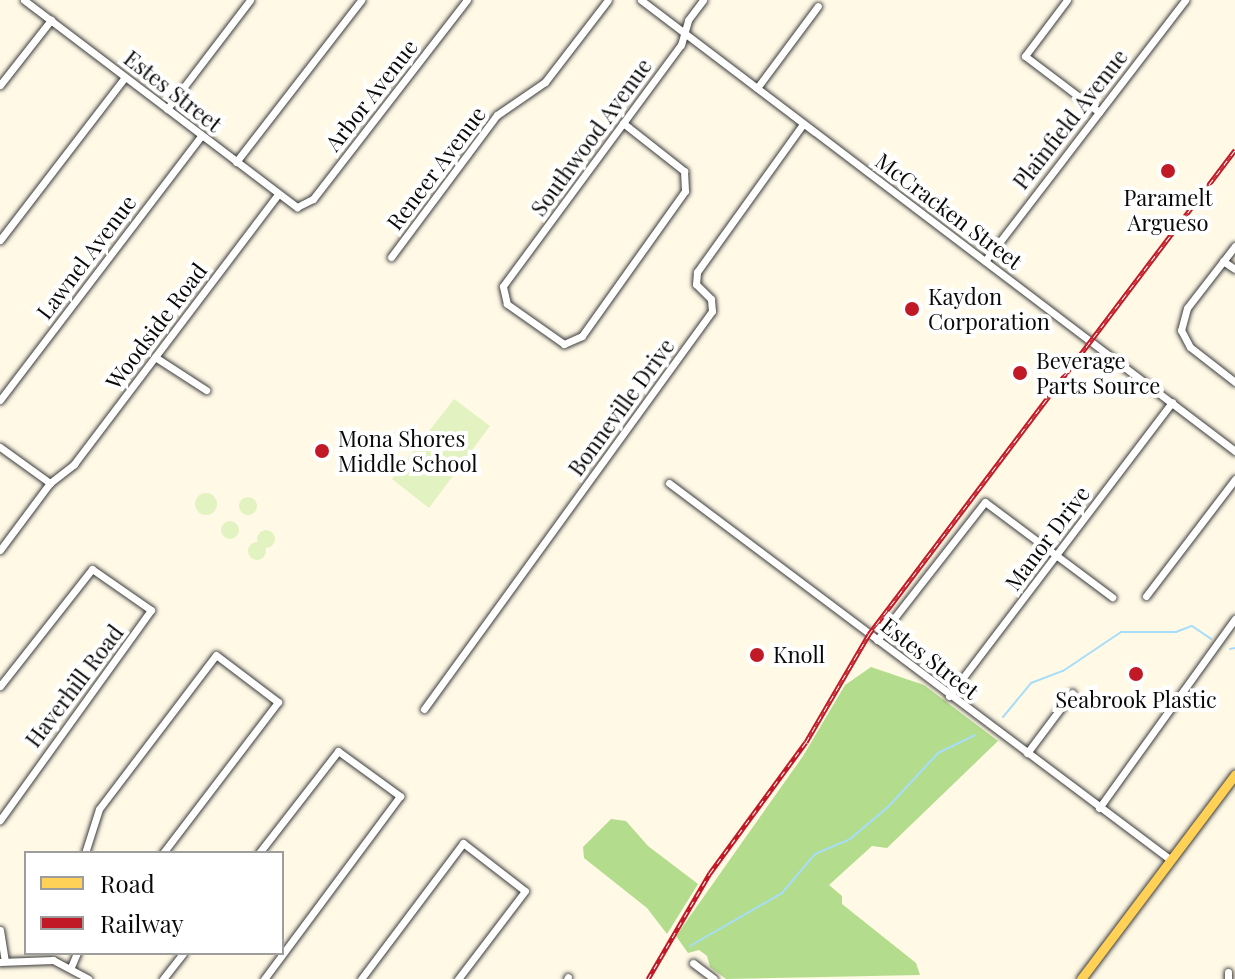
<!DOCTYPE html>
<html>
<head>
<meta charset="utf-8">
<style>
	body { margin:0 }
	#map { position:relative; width:1235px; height:979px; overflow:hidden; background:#fff9e6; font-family:"Playfair Display",serif }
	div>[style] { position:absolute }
	.forest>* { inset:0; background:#b3dd8c }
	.pitch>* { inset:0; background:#e2f2c0 }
	.round { border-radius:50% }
	.stream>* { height:2px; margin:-1px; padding:0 1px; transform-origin:1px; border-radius:1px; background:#a6ddfa }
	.roads { filter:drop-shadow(0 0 2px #3c3c3c) drop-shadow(0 0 2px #3c3c3c) }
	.minor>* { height:7px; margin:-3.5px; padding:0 3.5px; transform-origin:3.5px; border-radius:3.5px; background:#fff }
	.major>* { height:9px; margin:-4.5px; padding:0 4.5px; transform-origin:4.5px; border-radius:4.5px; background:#ffd156 }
	.rail>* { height:5px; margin-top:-2.5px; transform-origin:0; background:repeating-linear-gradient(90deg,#fff 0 6px,#c11a26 0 12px); box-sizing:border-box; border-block:2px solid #c11a26 }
	.dots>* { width:22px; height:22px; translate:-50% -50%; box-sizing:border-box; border:4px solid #fff; border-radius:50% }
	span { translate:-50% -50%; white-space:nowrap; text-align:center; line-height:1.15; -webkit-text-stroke:8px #fff; paint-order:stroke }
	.street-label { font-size:22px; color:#090909 }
	.poi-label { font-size:22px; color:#090909 }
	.left { translate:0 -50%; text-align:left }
	.legend { position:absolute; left:24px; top:851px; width:260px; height:104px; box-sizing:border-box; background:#fff; border:2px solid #9d9d9d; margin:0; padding:10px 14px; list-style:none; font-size:24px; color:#090909 }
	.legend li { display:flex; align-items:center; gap:16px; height:40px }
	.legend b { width:40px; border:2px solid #9d9d9d }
</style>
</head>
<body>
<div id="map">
	<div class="forest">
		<i style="clip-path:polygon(871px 667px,924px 685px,998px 741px,887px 848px,872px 846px,829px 885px,842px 896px,842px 904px,916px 963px,920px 975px,726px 979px,710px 967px,707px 956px,699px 950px,688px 953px,676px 936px,803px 756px,845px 685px)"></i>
		<i style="clip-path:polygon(611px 819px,626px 821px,648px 846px,698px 884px,667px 934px,647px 908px,584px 858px,583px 847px)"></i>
	</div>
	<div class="pitch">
		<i style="clip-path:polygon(454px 399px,490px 426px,429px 508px,392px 479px)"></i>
		<i class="round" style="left:195px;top:493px;width:22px;height:22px"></i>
		<i class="round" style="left:239px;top:497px;width:18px;height:18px"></i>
		<i class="round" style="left:221px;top:521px;width:18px;height:18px"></i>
		<i class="round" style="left:257px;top:530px;width:18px;height:18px"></i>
		<i class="round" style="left:248px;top:542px;width:18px;height:18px"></i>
	</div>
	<div class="stream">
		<i style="left:1230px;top:649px;width:5px;rotate:-11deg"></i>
		<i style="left:1003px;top:717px;width:44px;rotate:-50.5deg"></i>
		<i style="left:1031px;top:683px;width:34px;rotate:-21deg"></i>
		<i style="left:1063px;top:671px;width:70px;rotate:-33.9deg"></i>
		<i style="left:1121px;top:632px;width:55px"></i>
		<i style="left:1176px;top:632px;width:17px;rotate:-21deg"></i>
		<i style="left:1192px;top:626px;width:23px;rotate:34deg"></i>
		<i style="left:690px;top:946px;width:106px;rotate:-29.9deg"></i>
		<i style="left:782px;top:893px;width:51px;rotate:-49.8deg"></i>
		<i style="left:815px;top:854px;width:38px;rotate:-23deg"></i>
		<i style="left:850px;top:839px;width:50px;rotate:-40.1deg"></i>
		<i style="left:888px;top:807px;width:74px;rotate:-47.2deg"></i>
		<i style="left:938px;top:753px;width:41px;rotate:-25.9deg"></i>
	</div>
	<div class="roads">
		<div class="minor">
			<i style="left:24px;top:0;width:343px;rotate:37.2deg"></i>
			<i style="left:297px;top:207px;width:18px;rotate:-27deg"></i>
			<i style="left:313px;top:199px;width:252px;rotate:-52.3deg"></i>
			<i style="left:641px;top:0;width:746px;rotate:37.21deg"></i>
			<i style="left:1067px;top:0;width:70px;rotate:126.9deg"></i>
			<i style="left:1025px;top:56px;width:93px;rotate:37.1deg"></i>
			<i style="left:0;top:85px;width:83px;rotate:-51.9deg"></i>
			<i style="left:757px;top:88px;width:102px;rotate:-53.4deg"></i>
			<i style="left:167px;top:109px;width:137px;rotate:-52.7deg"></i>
			<i style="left:623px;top:123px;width:78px;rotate:38.2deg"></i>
			<i style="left:684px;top:171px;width:20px;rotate:87deg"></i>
			<i style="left:685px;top:191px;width:178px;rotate:125.4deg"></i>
			<i style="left:582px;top:336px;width:20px;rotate:156deg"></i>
			<i style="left:564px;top:344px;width:70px;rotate:-144.9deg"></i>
			<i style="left:507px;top:304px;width:18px;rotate:-103deg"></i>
			<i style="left:503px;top:286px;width:300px;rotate:-53.6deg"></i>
			<i style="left:681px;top:45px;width:26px;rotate:-74deg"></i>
			<i style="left:688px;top:20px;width:25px;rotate:-53deg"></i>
			<i style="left:236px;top:162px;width:205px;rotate:-52.3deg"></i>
			<i style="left:0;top:240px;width:205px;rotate:-52.5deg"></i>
			<i style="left:1235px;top:246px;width:78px;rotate:127.7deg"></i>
			<i style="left:1187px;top:308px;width:23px;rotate:105deg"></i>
			<i style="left:1181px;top:330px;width:19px;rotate:62deg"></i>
			<i style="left:1190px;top:347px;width:57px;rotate:37.9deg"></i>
			<i style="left:391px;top:257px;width:177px;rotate:-53.3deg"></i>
			<i style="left:497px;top:115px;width:58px;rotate:-34.5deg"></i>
			<i style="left:545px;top:82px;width:103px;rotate:-52.5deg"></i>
			<i style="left:985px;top:261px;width:329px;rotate:-52.5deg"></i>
			<i style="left:1223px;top:261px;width:14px;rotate:34deg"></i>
			<i style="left:155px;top:357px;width:61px;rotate:32.9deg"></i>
			<i style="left:0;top:400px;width:332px;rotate:-52.7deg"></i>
			<i style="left:0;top:447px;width:62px;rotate:35.8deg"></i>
			<i style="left:669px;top:483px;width:628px;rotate:36.91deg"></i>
			<i style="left:0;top:550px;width:84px;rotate:-53.3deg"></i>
			<i style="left:50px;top:483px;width:31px;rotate:-38deg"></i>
			<i style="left:74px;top:464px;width:338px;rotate:-52.9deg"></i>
			<i style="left:1146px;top:596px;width:147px;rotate:-52.7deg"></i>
			<i style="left:877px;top:640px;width:175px;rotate:-52deg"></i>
			<i style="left:985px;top:502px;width:159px;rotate:36.8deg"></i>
			<i style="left:0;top:686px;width:149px;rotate:-51.8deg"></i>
			<i style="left:92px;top:569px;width:72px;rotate:34.8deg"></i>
			<i style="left:151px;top:610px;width:259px;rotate:125.7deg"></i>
			<i style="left:949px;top:696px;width:369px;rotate:-52.8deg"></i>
			<i style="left:424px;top:709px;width:491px;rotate:-54.1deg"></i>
			<i style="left:712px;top:311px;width:12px;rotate:-95deg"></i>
			<i style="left:711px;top:299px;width:21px;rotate:-135deg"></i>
			<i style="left:696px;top:284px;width:12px;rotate:-85deg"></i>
			<i style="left:697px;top:272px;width:182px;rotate:-54.4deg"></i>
			<i style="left:1027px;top:753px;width:75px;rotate:-53.1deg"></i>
			<i style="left:1099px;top:808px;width:233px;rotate:-54.3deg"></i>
			<i style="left:85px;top:853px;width:46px;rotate:-72.3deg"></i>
			<i style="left:99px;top:809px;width:193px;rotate:-52.8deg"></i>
			<i style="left:216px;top:655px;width:78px;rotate:37.2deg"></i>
			<i style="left:278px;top:702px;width:190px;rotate:127.3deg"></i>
			<i style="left:259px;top:853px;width:129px;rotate:-52.2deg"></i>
			<i style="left:338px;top:751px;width:77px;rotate:36deg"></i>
			<i style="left:400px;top:796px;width:228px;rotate:126.6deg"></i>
			<i style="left:0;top:930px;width:31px;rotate:81deg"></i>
			<i style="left:0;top:962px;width:53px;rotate:-2.2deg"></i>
			<i style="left:53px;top:960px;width:40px;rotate:28deg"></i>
			<i style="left:693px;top:963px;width:26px;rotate:37deg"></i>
			<i style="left:71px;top:967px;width:15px;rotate:-67deg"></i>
			<i style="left:163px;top:979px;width:33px;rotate:-52deg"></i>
			<i style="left:361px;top:979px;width:170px;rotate:-53.1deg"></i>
			<i style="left:463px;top:843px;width:78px;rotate:37.7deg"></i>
			<i style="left:525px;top:891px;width:111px;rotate:127.3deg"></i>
			<i style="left:567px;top:979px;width:2px;rotate:-63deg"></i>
			<i style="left:1228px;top:979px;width:7px;rotate:-90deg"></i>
		</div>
		<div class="major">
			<i style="left:1081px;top:979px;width:256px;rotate:-53deg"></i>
		</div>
	</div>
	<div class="rail">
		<i style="left:648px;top:979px;width:123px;rotate:-59.7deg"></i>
		<i style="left:710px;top:873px;width:162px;rotate:-53.8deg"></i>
		<i style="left:806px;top:742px;width:125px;rotate:-59.7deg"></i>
		<i style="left:869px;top:634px;width:607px;rotate:-52.9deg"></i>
	</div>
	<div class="dots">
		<i style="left:1168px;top:171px;background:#c11a26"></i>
		<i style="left:912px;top:309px;background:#c11a26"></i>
		<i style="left:1020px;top:373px;background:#c11a26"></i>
		<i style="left:322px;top:451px;background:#c11a26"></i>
		<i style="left:757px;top:655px;background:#c11a26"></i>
		<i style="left:1136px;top:674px;background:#c11a26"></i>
	</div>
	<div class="street-label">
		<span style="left:173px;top:91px;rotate:38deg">Estes Street</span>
		<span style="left:371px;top:95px;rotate:-52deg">Arbor Avenue</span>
		<span style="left:1070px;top:119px;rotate:-52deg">Plainfield Avenue</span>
		<span style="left:591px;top:137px;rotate:-54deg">Southwood Avenue</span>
		<span style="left:436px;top:168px;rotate:-53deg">Reneer Avenue</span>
		<span style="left:949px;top:211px;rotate:37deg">McCracken Street</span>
		<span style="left:86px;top:257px;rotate:-53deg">Lawnel Avenue</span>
		<span style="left:156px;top:326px;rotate:-53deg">Woodside Road</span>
		<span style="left:621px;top:407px;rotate:-54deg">Bonneville Drive</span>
		<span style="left:1047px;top:538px;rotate:-53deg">Manor Drive</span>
		<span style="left:930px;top:658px;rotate:38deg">Estes Street</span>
		<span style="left:74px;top:686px;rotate:-53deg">Haverhill Road</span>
	</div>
	<div class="poi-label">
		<span style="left:1168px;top:210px">Paramelt<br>Argueso</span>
		<span class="left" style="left:928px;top:309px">Kaydon<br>Corporation</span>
		<span class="left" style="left:1036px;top:373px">Beverage<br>Parts Source</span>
		<span class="left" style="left:338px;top:451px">Mona Shores<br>Middle School</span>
		<span class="left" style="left:773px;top:655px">Knoll</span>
		<span style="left:1136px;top:700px">Seabrook Plastic</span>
	</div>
	<ul class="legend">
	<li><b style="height:10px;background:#ffd156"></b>Road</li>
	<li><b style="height:10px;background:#c11a26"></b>Railway</li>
	</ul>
</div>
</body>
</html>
